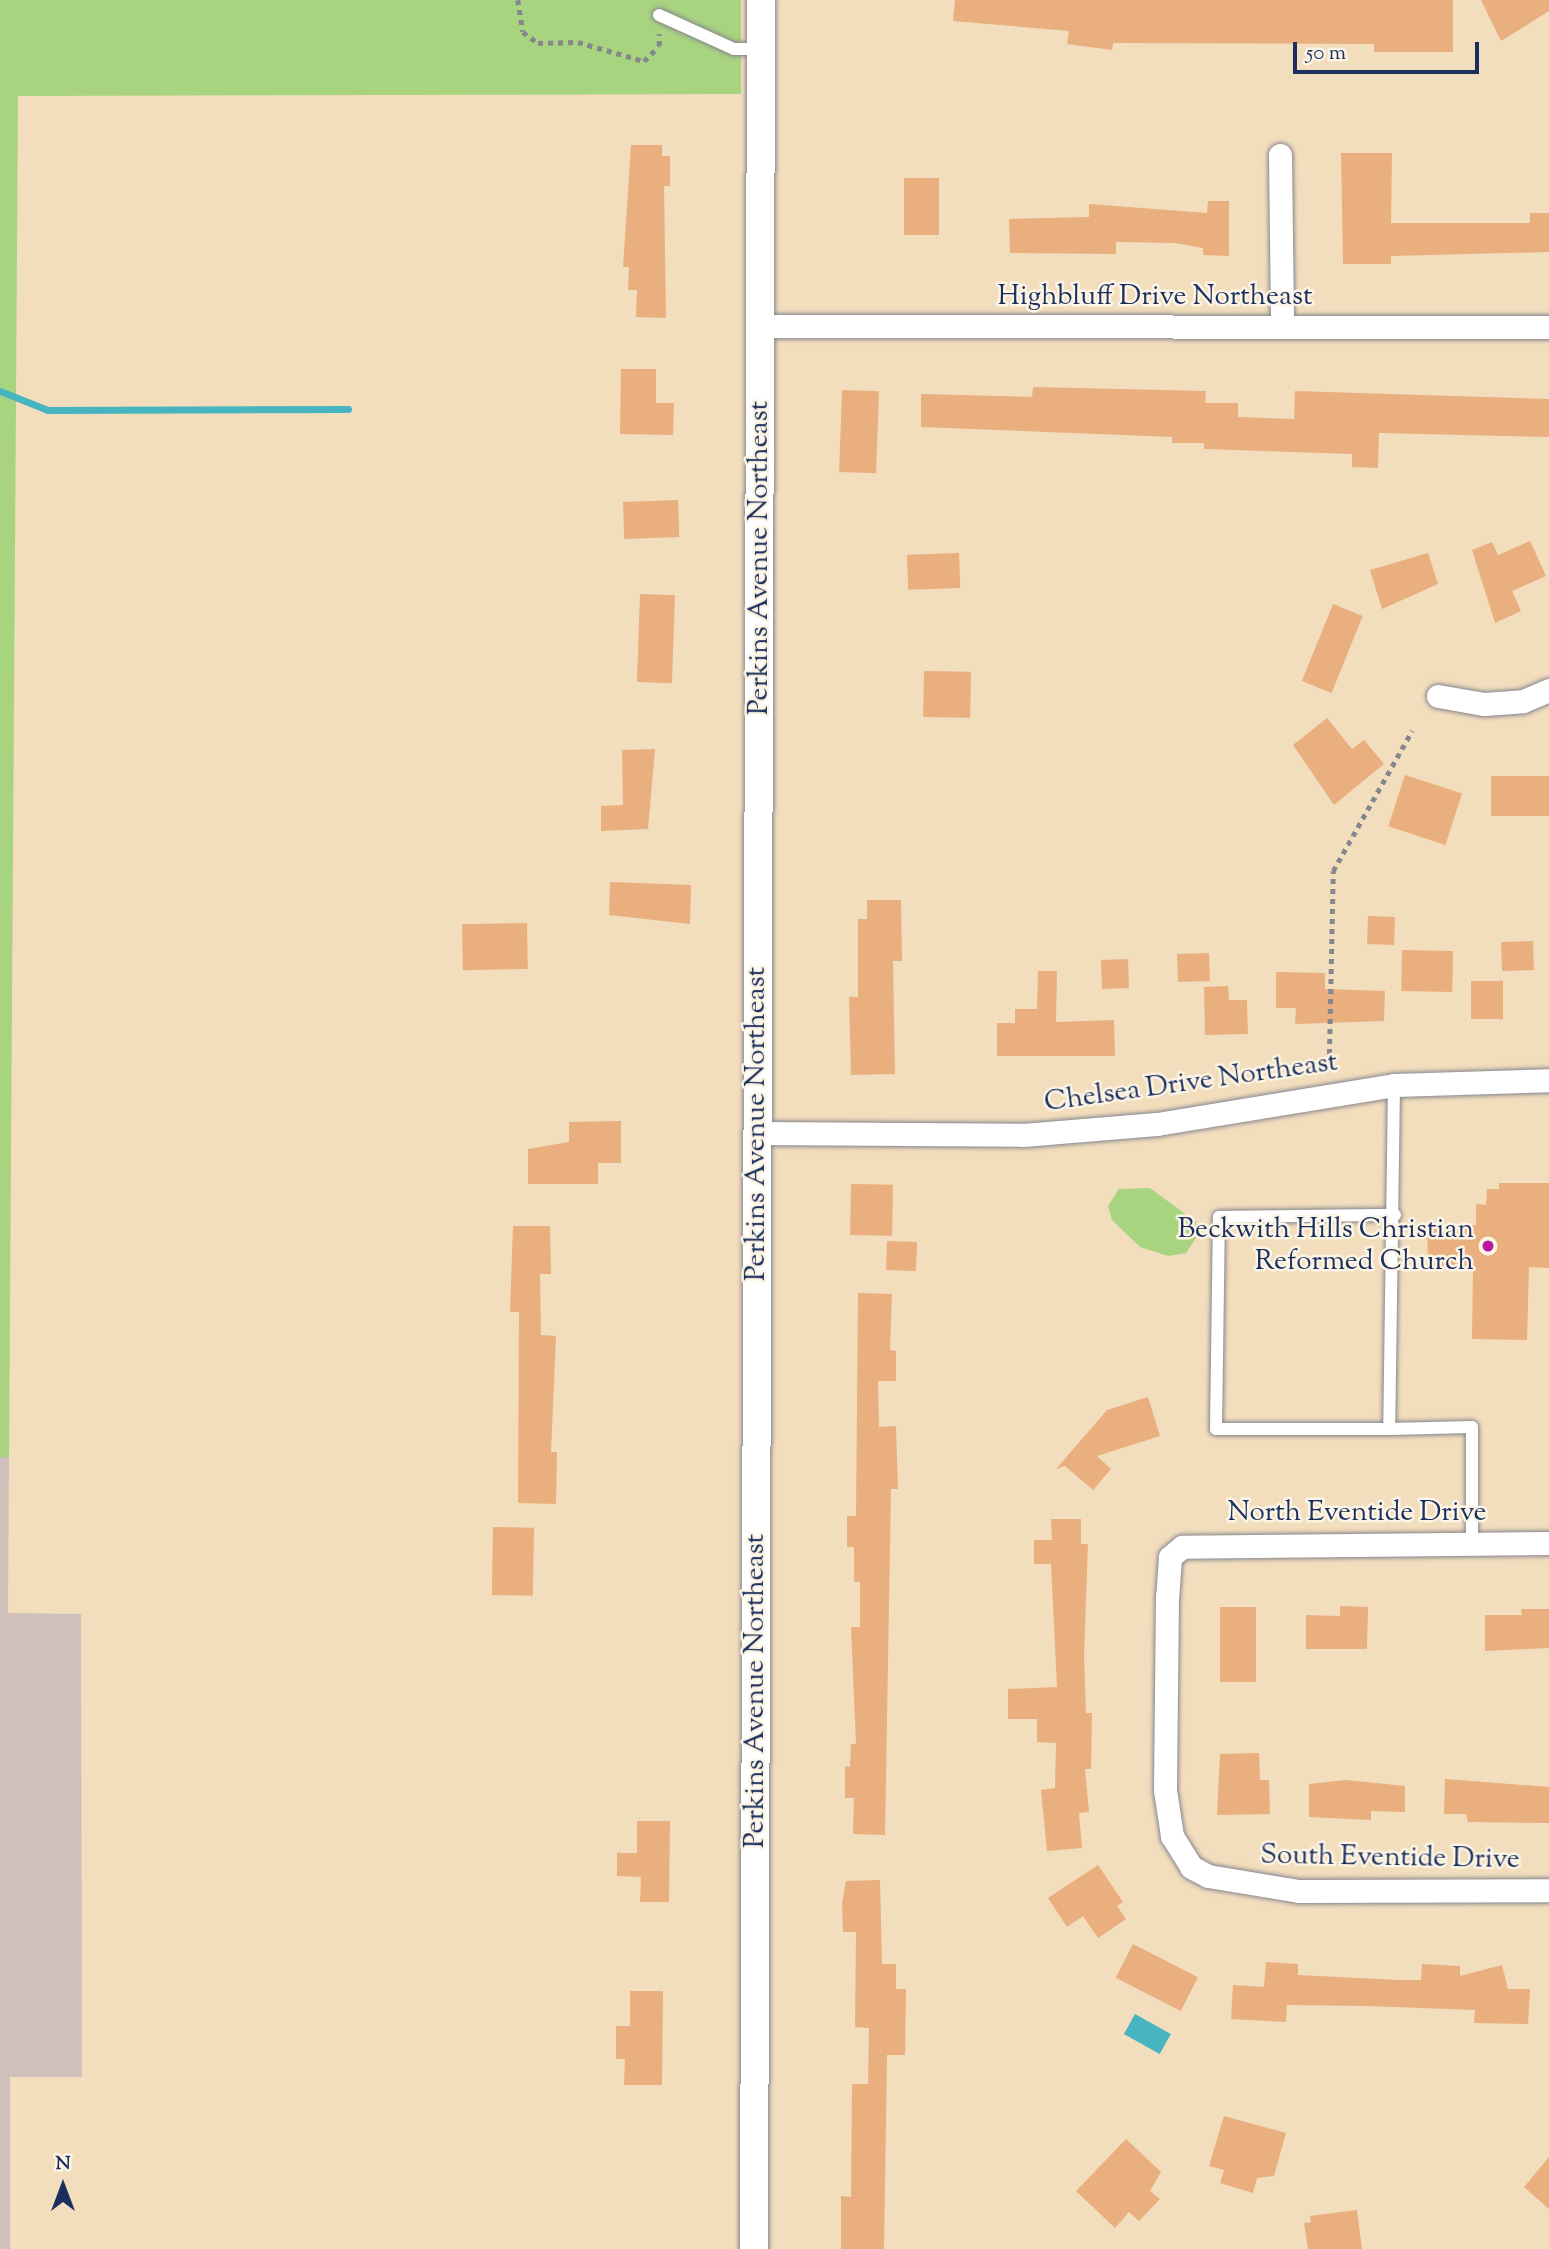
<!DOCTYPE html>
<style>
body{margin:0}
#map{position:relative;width:1549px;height:2249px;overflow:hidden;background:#f2ddbd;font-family:"Sorts Mill Goudy",serif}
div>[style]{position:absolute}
.industrial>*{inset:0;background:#cfc0bb}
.green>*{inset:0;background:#a8d37f}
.water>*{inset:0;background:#46b5bf;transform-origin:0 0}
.stream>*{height:7px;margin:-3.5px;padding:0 3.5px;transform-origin:3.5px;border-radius:3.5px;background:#46b5bf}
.building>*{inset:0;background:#e9af7f;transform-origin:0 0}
.path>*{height:4.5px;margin-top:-2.25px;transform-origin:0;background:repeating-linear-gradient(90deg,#86868e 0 5px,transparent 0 10px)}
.roads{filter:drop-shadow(0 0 2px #86868e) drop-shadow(0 0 2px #86868e)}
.service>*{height:12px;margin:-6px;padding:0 6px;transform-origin:6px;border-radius:6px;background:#fff}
.minor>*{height:23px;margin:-11.5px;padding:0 11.5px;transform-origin:11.5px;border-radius:11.5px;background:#fff}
.tertiary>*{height:28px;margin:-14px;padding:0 14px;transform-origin:14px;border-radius:14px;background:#fff}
.dots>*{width:19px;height:19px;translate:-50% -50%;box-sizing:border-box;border:4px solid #fcf5e5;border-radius:50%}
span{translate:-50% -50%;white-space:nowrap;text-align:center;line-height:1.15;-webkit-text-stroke:5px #fcf5e5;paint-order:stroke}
.street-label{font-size:28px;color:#1b2f5e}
.poi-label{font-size:28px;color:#1b2f5e}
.right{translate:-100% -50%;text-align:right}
.north{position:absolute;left:28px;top:2151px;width:70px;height:70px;-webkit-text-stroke:5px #fcf5e5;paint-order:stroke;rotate:0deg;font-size:19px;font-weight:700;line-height:28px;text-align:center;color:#1b2f5e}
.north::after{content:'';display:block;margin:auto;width:24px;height:32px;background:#1b2f5e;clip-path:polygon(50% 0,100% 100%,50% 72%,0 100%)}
.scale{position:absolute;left:1293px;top:42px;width:186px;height:32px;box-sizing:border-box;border:4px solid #1b2f5e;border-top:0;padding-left:9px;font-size:21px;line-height:24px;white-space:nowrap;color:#1b2f5e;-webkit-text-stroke:5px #fcf5e5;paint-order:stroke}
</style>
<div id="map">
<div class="industrial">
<div style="clip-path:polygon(0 1457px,9px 1457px,8px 1613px,81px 1614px,82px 2077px,10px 2077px,10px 2249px,0 2249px)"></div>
</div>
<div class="green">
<div style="clip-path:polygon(0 0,741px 0,741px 94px,18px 96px,9px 1457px,0 1457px)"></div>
<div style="clip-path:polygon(1150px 1188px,1196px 1222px,1196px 1238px,1186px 1253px,1168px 1256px,1140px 1247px,1112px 1220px,1108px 1206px,1119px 1189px)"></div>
</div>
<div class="water">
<div style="left:1135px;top:2014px;width:41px;height:23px;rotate:29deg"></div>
</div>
<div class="stream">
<div style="left:0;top:391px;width:52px;rotate:21.6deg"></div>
<div style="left:48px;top:410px;width:300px;rotate:-0.2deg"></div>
</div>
<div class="building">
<div style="clip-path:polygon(955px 0,1453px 0,1453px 52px,1374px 52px,1374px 44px,1113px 43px,1112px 50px,1067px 44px,1069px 31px,953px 21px)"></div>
<div style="clip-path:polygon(1481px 0,1549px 0,1549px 11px,1501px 41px)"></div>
<div style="clip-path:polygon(631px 145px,662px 145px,662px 156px,670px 156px,670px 186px,664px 186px,666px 318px,636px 317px,637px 290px,628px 290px,629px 267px,623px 267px)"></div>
<div style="clip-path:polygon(1341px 153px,1392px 153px,1391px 223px,1530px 223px,1530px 213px,1549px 213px,1549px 252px,1391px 256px,1391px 264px,1343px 264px)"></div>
<div style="left:904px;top:178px;width:35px;height:57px"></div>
<div style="clip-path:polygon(1208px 201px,1229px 201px,1229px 256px,1203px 255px,1203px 248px,1175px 243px,1116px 242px,1116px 254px,1010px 253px,1009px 219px,1089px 217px,1089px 204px,1207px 213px)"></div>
<div style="clip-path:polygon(621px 369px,656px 369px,656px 403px,674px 403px,673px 435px,620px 434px)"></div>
<div style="clip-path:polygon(1033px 387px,1206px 391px,1205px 403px,1238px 403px,1238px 417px,1294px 419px,1295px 391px,1549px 399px,1549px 437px,1379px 433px,1378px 468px,1352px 467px,1352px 454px,1204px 449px,1204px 443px,1172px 443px,1172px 437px,921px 427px,921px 394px,1032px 397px)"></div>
<div style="left:842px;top:390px;width:37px;height:82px;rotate:2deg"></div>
<div style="left:678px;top:500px;width:37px;height:55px;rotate:88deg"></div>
<div style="clip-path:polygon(1530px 541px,1546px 576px,1512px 591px,1521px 611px,1495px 623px,1472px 550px,1492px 542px,1498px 555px)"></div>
<div style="left:959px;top:553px;width:35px;height:52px;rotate:88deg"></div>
<div style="clip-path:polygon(1428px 553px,1438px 584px,1382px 609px,1370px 570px)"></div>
<div style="left:640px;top:594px;width:35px;height:88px;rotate:2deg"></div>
<div style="left:1333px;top:604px;width:32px;height:83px;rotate:22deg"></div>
<div style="left:924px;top:671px;width:47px;height:46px;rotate:1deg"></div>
<div style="clip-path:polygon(1327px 718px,1352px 749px,1364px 740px,1384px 764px,1334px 805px,1293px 745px)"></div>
<div style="clip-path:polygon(655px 749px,648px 829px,601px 831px,601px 806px,623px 805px,622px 750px)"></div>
<div style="left:1405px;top:775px;width:60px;height:54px;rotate:18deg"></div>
<div style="left:1549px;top:776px;width:40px;height:58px;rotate:90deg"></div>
<div style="clip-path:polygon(610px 882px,691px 885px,690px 924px,609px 915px)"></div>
<div style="clip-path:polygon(867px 900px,901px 900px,902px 961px,893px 961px,895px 1074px,851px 1075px,849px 997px,858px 997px,858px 919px,867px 919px)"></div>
<div style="left:1368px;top:916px;width:27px;height:28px;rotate:2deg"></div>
<div style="left:527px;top:923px;width:46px;height:65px;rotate:89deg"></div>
<div style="left:1533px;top:941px;width:29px;height:32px;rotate:88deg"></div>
<div style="left:1402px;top:950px;width:51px;height:41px;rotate:1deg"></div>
<div style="left:1209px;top:953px;width:28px;height:32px;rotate:88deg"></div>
<div style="left:1128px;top:959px;width:29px;height:27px;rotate:88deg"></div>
<div style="clip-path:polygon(1038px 971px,1057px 971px,1056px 1022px,1114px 1020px,1115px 1056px,997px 1056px,997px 1023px,1015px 1023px,1015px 1009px,1037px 1009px)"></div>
<div style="clip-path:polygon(1276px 972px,1325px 973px,1325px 989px,1385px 991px,1384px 1021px,1295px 1024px,1296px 1008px,1276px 1008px)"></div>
<div style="left:1471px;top:981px;width:32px;height:38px"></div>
<div style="clip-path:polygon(1228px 986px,1229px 1000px,1247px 1000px,1248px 1034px,1205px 1035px,1204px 987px)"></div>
<div style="clip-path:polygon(621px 1121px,621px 1163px,598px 1163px,598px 1184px,528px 1184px,528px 1149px,569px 1142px,569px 1122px)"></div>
<div style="clip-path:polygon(1499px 1183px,1549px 1183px,1549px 1268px,1529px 1267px,1527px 1340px,1472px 1339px,1473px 1268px,1428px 1267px,1427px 1225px,1476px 1225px,1476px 1204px,1486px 1205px,1487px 1189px,1499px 1189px)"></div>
<div style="left:851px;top:1184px;width:42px;height:51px;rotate:1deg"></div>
<div style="clip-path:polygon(513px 1226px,550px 1226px,551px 1274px,540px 1274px,541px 1335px,556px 1336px,551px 1452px,557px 1452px,556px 1504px,518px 1503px,519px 1312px,510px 1312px)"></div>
<div style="left:887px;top:1241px;width:30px;height:29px;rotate:2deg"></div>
<div style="clip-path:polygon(858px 1293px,892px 1294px,890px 1350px,896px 1351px,896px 1381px,878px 1381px,879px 1427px,896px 1426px,898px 1489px,891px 1489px,885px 1835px,853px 1834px,854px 1798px,845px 1798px,845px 1766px,850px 1767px,851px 1744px,856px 1744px,851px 1627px,860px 1627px,860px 1582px,854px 1582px,854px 1547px,847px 1547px,847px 1516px,856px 1516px)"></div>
<div style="clip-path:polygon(1148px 1397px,1160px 1436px,1097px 1456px,1111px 1469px,1093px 1490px,1065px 1466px,1056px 1469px,1107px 1410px)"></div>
<div style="clip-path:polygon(1051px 1519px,1081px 1519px,1081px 1544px,1088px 1544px,1084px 1656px,1086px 1713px,1092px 1713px,1091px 1769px,1085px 1769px,1089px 1812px,1079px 1813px,1082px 1848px,1047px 1851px,1041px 1790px,1055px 1788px,1056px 1743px,1037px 1742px,1037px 1719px,1008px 1719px,1008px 1689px,1057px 1687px,1051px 1564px,1034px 1564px,1034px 1540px,1052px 1540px)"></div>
<div style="left:493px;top:1527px;width:41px;height:68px;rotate:1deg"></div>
<div style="clip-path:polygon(1340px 1606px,1368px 1607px,1367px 1649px,1306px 1649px,1306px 1615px,1340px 1616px)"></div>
<div style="left:1220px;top:1607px;width:36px;height:75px"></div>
<div style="clip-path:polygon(1521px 1609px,1549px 1609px,1549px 1648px,1485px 1651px,1485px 1615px,1522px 1615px)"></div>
<div style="clip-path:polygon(1259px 1753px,1260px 1780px,1269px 1780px,1270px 1814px,1217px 1815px,1220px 1754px)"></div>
<div style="clip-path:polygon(1445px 1779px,1549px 1787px,1549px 1823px,1468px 1822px,1466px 1814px,1444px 1814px)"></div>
<div style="clip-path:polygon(1346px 1780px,1405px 1786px,1405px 1812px,1371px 1811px,1371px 1820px,1309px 1817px,1309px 1784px)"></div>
<div style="clip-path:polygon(637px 1821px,670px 1821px,669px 1902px,640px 1902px,641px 1877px,617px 1876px,617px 1853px,637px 1853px)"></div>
<div style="clip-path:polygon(1098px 1865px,1123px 1902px,1117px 1906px,1126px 1919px,1098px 1938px,1083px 1916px,1067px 1927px,1048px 1898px)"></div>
<div style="clip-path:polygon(880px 1880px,882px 1964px,896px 1964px,896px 1989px,906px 1989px,905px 2055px,887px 2055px,884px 2249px,841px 2249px,841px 2196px,851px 2197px,852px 2084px,868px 2084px,869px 2028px,855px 2027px,856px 1932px,843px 1932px,842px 1903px,846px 1881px)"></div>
<div style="left:1133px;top:1944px;width:73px;height:38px;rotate:27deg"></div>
<div style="clip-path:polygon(1266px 1962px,1298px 1964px,1298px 1975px,1399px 1980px,1421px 1980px,1422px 1964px,1460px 1966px,1460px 1976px,1502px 1965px,1508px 1989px,1530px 1989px,1528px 2024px,1474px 2023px,1475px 2010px,1367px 2006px,1287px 2005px,1286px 2022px,1231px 2019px,1233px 1985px,1264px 1987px)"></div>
<div style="clip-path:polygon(630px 1991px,663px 1991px,662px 2085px,624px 2085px,625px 2059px,616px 2059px,616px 2026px,630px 2026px)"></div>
<div style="clip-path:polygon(1224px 2116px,1286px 2133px,1274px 2176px,1257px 2178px,1253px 2193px,1220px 2183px,1224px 2170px,1209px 2166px)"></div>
<div style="clip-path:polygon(1126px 2139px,1161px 2172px,1150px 2191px,1160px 2199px,1139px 2221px,1129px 2212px,1115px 2228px,1076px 2191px)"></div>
<div style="clip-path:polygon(1549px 2157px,1549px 2209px,1524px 2187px)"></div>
<div style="clip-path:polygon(1357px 2210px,1362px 2249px,1308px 2249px,1304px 2223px,1311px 2222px,1310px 2216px)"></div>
</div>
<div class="path">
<div style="left:518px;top:0;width:32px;rotate:81deg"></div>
<div style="left:523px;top:32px;width:19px;rotate:36deg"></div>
<div style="left:538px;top:43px;width:40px;rotate:-1.4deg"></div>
<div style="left:578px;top:42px;width:69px;rotate:16.1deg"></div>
<div style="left:644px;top:61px;width:21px;rotate:-45deg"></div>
<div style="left:659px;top:46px;width:12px;rotate:-90deg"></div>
<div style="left:1329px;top:1064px;width:193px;rotate:-88.8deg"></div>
<div style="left:1333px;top:871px;width:161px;rotate:-60.6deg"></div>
</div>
<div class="roads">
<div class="service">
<div style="left:659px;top:15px;width:82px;rotate:24.4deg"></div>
<div style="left:734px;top:49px;width:27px"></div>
<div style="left:1394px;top:1085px;width:344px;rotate:90.8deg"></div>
<div style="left:1389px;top:1429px;width:83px;rotate:-1.4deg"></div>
<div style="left:1472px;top:1427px;width:116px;rotate:90deg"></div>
<div style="left:1389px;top:1429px;width:173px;rotate:180deg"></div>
<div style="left:1216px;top:1429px;width:212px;rotate:-89.2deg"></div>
<div style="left:1219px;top:1217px;width:176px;rotate:-0.7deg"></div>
</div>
<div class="minor">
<div style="left:1280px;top:155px;width:172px;rotate:89.3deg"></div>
<div style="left:762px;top:326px;width:787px;rotate:0.07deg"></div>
<div style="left:1438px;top:696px;width:47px;rotate:9.9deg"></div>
<div style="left:1484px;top:704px;width:39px;rotate:-4deg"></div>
<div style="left:1523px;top:701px;width:28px;rotate:-23deg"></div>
<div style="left:757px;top:1133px;width:266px;rotate:0.4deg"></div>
<div style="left:1023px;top:1135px;width:134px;rotate:-4.7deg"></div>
<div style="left:1157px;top:1124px;width:240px;rotate:-9.3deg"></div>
<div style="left:1394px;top:1085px;width:155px;rotate:-1.8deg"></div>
<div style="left:1549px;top:1543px;width:367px;rotate:179.4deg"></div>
<div style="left:1182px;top:1547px;width:16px;rotate:140deg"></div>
<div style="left:1170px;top:1557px;width:39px;rotate:94deg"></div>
<div style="left:1167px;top:1596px;width:194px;rotate:90.6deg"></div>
<div style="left:1165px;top:1790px;width:47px;rotate:81.3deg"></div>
<div style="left:1172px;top:1836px;width:36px;rotate:58deg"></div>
<div style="left:1191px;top:1867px;width:19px;rotate:28deg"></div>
<div style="left:1208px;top:1876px;width:92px;rotate:9.4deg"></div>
<div style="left:1299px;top:1891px;width:250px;rotate:-0.2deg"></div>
</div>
<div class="tertiary">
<div style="left:754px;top:2249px;width:2249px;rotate:-89.82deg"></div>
</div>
</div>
<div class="dots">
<div style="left:1488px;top:1246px;background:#b5179e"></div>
</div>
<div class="street-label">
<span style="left:1155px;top:297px">Highbluff Drive Northeast</span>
<span style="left:760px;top:558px;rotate:-90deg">Perkins Avenue Northeast</span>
<span style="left:1191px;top:1083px;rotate:-8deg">Chelsea Drive Northeast</span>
<span style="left:757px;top:1124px;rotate:-90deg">Perkins Avenue Northeast</span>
<span style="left:1357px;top:1513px">North Eventide Drive</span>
<span style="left:756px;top:1691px;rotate:-90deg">Perkins Avenue Northeast</span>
<span style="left:1390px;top:1858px;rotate:1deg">South Eventide Drive</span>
</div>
<div class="poi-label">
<span class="right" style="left:1474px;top:1246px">Beckwith Hills Christian<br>Reformed Church</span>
</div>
<div class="north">N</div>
<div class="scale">50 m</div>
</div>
